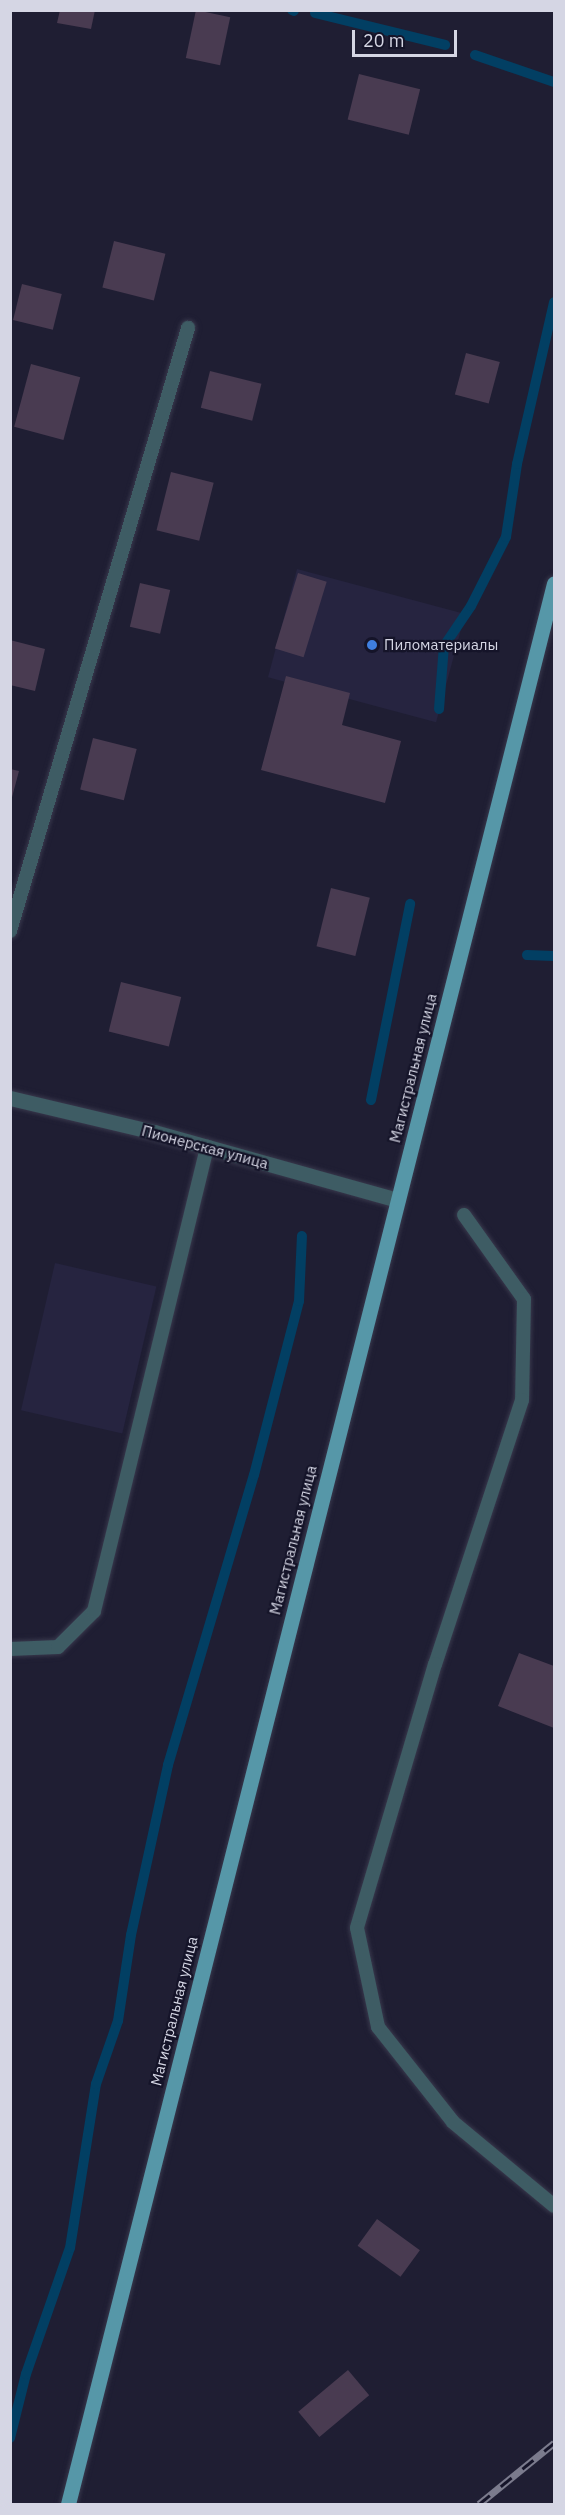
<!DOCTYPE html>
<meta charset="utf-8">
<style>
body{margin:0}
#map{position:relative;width:565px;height:2515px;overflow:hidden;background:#1f1e33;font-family:"IBM Plex Sans",sans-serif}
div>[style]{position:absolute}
.built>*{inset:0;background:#262440;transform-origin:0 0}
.stream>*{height:10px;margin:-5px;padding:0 5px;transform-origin:5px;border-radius:5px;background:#023f63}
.building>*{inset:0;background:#493b51;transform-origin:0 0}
.roads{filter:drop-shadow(0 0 2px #38384c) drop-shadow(0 0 2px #38384c)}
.service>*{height:14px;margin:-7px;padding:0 7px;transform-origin:7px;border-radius:7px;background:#3e5c64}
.tertiary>*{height:15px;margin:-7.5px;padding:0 7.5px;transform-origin:7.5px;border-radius:7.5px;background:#3e5c64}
.primary>*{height:15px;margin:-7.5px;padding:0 7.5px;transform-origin:7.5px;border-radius:7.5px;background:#5697a8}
.rail>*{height:7px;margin-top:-3.5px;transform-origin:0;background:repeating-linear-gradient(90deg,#151429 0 14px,#7b7b8d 0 28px);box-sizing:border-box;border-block:2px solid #7b7b8d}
.dots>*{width:16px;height:16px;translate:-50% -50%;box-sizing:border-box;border:3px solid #151429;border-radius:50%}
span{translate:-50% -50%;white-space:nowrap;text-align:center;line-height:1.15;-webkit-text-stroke:4.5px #151429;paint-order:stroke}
.poi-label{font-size:15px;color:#d5d6e4}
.left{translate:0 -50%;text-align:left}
.street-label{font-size:15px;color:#d5d6e4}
.frame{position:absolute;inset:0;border:12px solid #d5d6e4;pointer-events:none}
.scale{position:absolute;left:352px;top:30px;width:105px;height:27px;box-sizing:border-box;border:3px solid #d5d6e4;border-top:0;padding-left:8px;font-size:18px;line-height:21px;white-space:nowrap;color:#d5d6e4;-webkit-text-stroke:4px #151429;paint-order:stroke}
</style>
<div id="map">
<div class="built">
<div style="left:297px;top:569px;width:174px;height:112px;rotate:15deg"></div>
<div style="left:55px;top:1263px;width:104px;height:151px;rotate:13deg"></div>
</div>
<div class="stream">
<div style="left:292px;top:10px;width:2px;rotate:27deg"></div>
<div style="left:315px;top:13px;width:134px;rotate:13.8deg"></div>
<div style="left:475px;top:55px;width:83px;rotate:18.9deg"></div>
<div style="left:439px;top:709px;width:63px;rotate:-85.5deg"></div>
<div style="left:444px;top:646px;width:48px;rotate:-56deg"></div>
<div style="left:471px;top:606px;width:77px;rotate:-63.1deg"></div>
<div style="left:506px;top:537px;width:74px;rotate:-81.4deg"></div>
<div style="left:517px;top:464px;width:166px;rotate:-77.1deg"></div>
<div style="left:527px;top:955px;width:27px;rotate:2deg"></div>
<div style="left:371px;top:1100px;width:200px;rotate:-78.7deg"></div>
<div style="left:10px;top:2438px;width:66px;rotate:-76deg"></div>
<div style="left:26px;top:2374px;width:133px;rotate:-70.8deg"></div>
<div style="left:70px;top:2248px;width:166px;rotate:-81deg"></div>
<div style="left:96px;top:2084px;width:67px;rotate:-70.8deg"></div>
<div style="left:118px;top:2021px;width:87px;rotate:-81.4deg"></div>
<div style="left:131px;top:1935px;width:174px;rotate:-77.7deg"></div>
<div style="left:168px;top:1765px;width:302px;rotate:-73.5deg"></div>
<div style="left:254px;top:1475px;width:180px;rotate:-75.5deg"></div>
<div style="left:299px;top:1301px;width:65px;rotate:-87.4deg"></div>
</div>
<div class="building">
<div style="clip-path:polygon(60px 10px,95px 10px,91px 29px,57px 23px)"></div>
<div style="left:196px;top:10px;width:35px;height:49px;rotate:12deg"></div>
<div style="left:359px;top:74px;width:63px;height:47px;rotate:14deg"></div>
<div style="left:114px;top:241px;width:53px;height:48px;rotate:14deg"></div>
<div style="left:22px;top:284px;width:41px;height:37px;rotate:14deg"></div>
<div style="left:466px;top:353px;width:35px;height:43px;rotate:15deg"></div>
<div style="left:31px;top:364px;width:51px;height:65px;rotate:15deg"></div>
<div style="left:210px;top:371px;width:53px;height:38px;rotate:14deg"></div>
<div style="left:171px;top:472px;width:44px;height:60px;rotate:14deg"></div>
<div style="left:298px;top:573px;width:30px;height:79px;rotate:17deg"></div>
<div style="left:140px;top:583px;width:31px;height:45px;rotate:13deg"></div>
<div style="clip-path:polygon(10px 640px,45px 649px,35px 691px,10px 685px)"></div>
<div style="clip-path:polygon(286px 676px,350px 693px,342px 725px,401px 741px,385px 803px,261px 770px)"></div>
<div style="left:93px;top:738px;width:45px;height:53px;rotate:14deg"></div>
<div style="clip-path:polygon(10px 769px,19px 771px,11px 801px,10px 801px)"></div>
<div style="left:331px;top:888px;width:40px;height:60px;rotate:14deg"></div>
<div style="left:121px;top:982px;width:62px;height:51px;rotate:14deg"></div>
<div style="clip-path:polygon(519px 1653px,554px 1666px,554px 1728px,498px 1706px)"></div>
<div style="left:377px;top:2219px;width:53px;height:33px;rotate:36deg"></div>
<div style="left:348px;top:2370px;width:33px;height:65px;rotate:50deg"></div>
</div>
<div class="roads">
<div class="service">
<div style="left:10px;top:931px;width:629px;rotate:-73.55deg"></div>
<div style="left:464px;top:1215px;width:103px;rotate:54.5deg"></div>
<div style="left:524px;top:1299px;width:101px;rotate:91.1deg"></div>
<div style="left:522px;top:1400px;width:278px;rotate:108.2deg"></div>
<div style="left:435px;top:1664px;width:275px;rotate:106.5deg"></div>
<div style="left:357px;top:1928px;width:101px;rotate:78deg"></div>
<div style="left:378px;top:2027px;width:121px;rotate:51.7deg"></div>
<div style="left:453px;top:2122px;width:131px;rotate:39.7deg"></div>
<div style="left:10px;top:1649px;width:48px;rotate:-2.4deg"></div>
<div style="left:58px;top:1647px;width:51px;rotate:-45deg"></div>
<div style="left:94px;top:1611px;width:478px;rotate:-76.3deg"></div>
</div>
<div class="tertiary">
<div style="left:10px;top:1098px;width:148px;rotate:13.3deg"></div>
<div style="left:154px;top:1132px;width:253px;rotate:15.6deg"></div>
</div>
<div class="primary">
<div style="left:68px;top:2504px;width:1981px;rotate:-75.8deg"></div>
</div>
</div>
<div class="rail">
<div style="left:479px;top:2504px;width:97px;rotate:-39.1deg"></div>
</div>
<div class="dots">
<div style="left:372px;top:645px;background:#3f7fe0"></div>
</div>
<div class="poi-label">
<span class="left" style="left:384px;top:645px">Пиломатериалы</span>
</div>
<div class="street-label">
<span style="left:413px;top:1068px;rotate:-76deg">Магистральная улица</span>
<span style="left:205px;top:1147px;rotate:15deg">Пионерская улица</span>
<span style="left:293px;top:1540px;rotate:-76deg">Магистральная улица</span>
<span style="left:174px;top:2011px;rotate:-76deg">Магистральная улица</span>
</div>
<div class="frame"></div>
<div class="scale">20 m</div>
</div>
